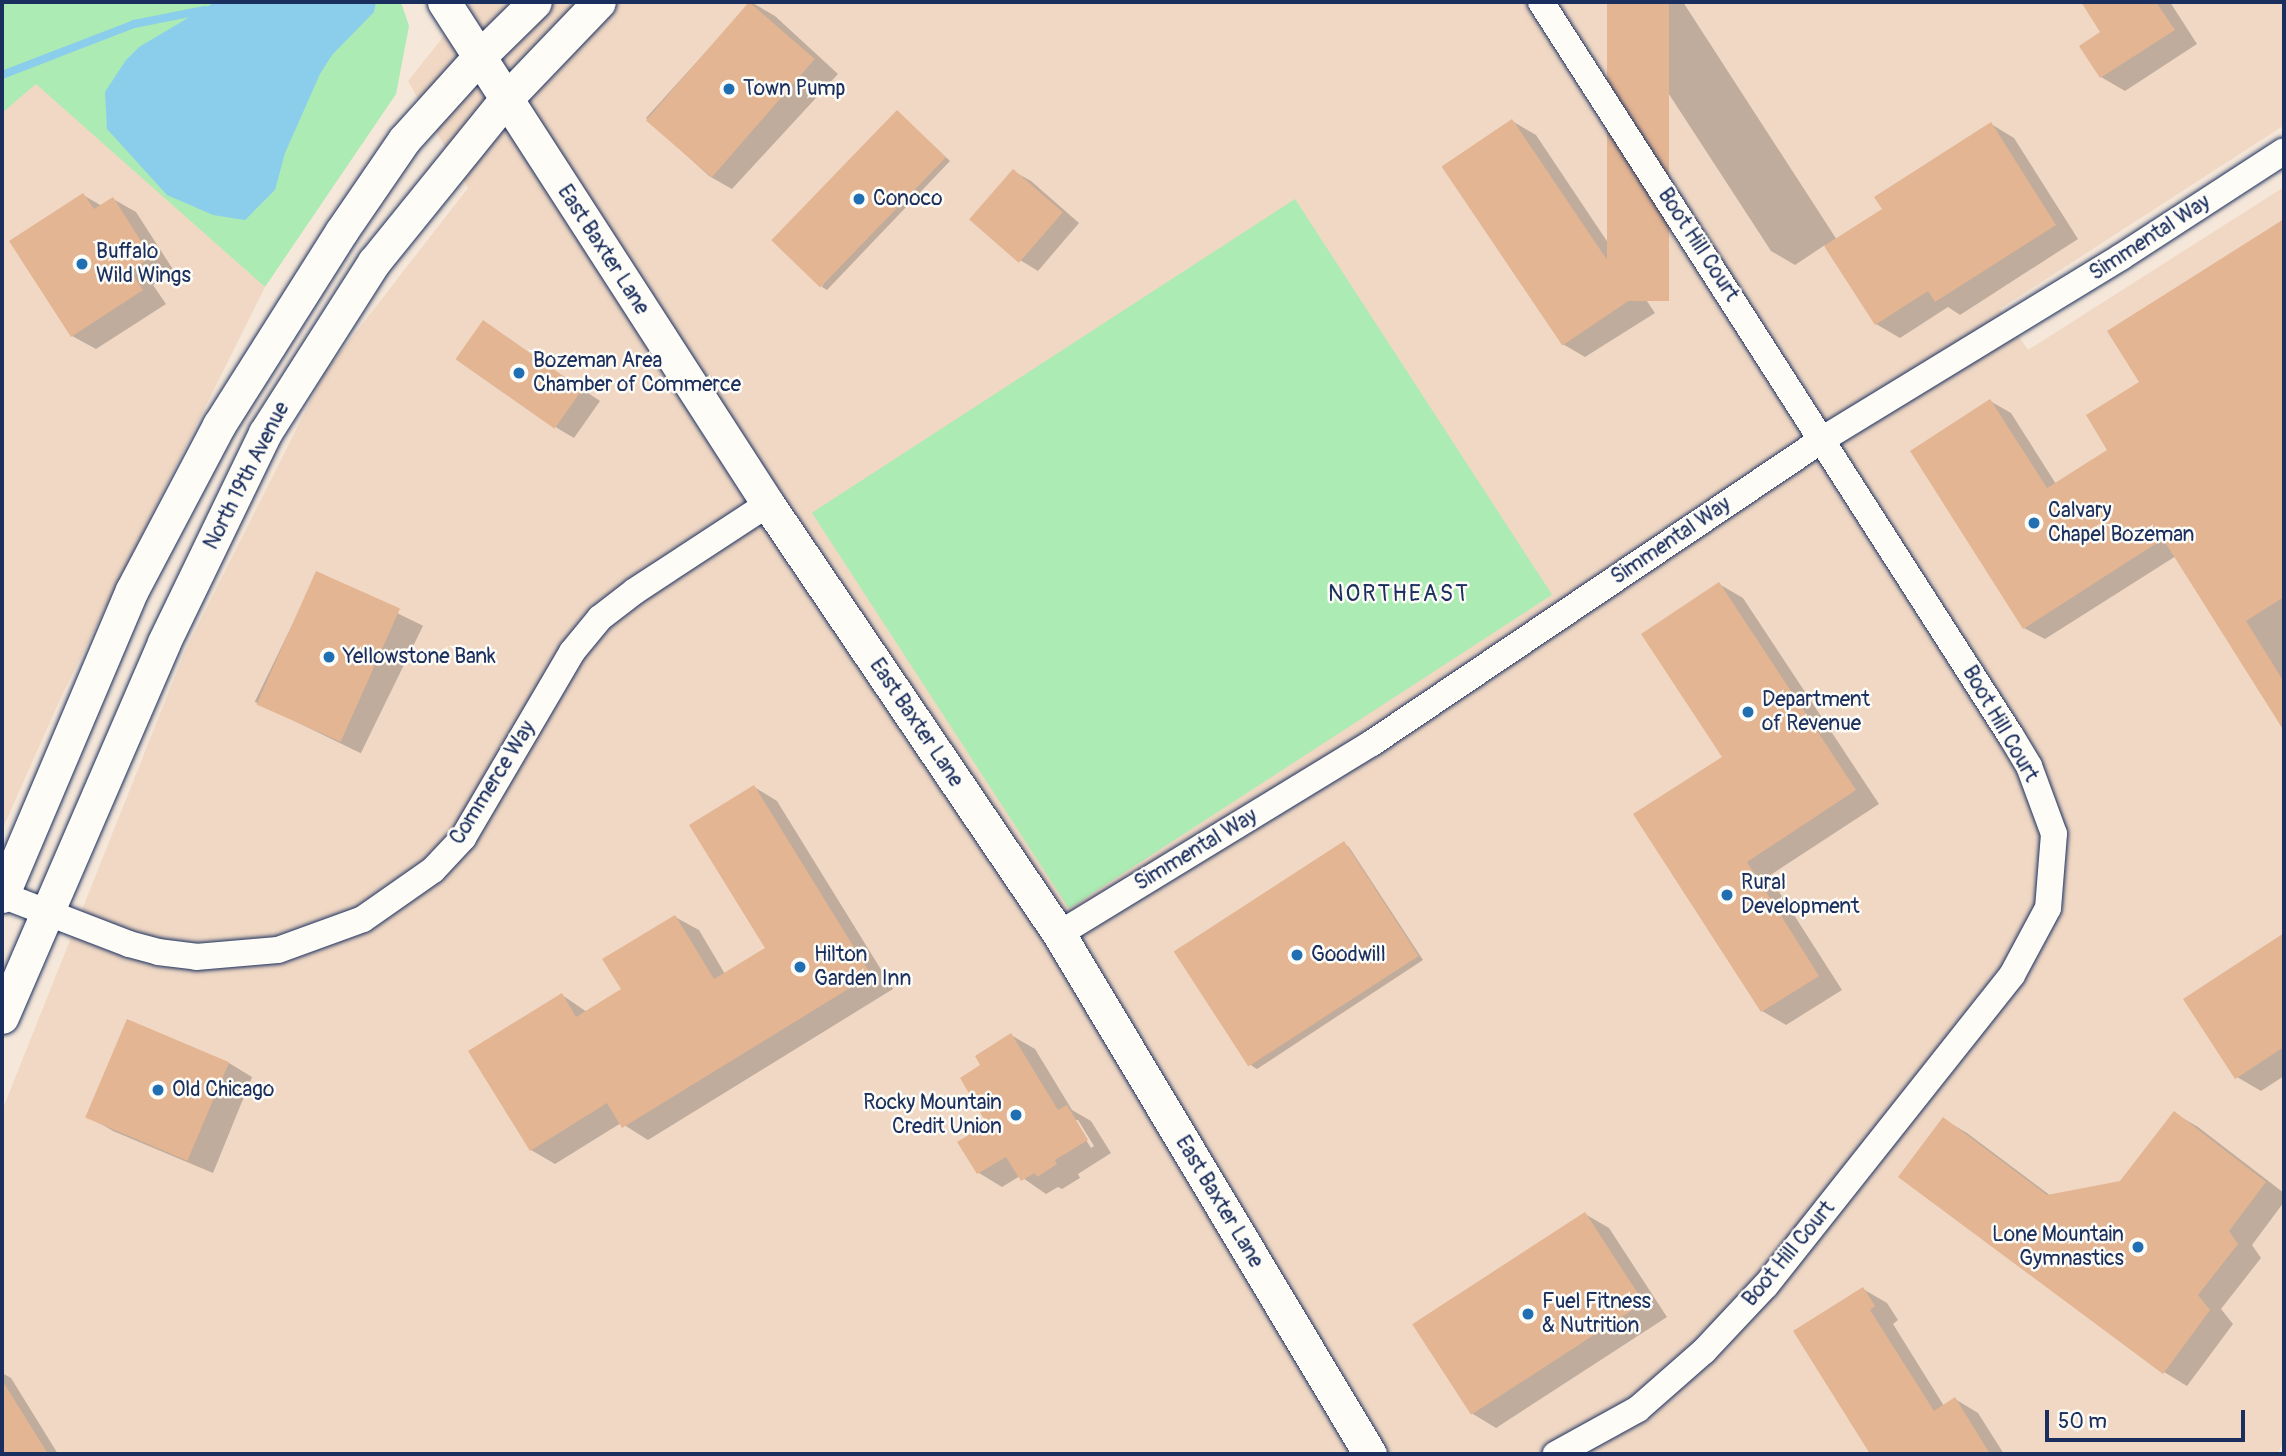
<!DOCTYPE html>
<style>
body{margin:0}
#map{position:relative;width:2286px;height:1456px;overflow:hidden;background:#f5e7d9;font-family:Pangolin,sans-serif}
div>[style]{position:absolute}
.built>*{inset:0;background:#f0d8c4}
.green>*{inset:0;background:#acebb3;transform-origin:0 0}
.water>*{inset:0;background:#8aceec}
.shadow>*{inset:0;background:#0003;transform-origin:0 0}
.stream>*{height:8px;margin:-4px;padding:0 4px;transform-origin:4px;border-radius:4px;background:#8aceec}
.building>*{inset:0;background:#e3b593;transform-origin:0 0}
.roads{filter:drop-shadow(0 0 2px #1b2f5e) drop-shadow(0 0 2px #1b2f5e)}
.minor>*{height:26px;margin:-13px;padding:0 13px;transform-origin:13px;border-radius:13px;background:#fdfcf7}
.major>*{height:33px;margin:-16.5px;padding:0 16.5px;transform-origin:16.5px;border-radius:16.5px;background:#fdfcf7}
.dots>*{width:19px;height:19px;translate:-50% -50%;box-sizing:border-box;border:4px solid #fdfcf7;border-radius:50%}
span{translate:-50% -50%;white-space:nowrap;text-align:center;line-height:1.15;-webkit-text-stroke:5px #fdfcf7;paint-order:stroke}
.poi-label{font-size:21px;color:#1b2f5e}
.left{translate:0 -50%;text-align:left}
.right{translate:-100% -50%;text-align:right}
.street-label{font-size:21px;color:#1b2f5e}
.neighbourhood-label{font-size:23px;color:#1b2f5e;letter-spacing:2px}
.frame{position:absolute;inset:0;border:4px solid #1b2f5e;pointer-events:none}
.scale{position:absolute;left:2045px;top:1410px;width:200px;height:32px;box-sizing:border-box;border:4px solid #1b2f5e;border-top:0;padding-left:9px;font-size:21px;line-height:24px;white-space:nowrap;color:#1b2f5e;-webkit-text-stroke:5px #fdfcf7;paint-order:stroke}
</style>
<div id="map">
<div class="built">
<div style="clip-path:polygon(471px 2px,2284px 2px,2284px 128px,2283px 126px,2000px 309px,2028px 350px,2284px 187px,2284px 1439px,2278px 1454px,2px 1454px,2px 1111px,185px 651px,325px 372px,468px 188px,408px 81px)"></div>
<div style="clip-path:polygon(36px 83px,265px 287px,62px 695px,2px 830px,2px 113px)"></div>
</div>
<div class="green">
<div style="clip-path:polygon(2px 2px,401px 2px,409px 26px,396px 94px,265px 287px,36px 84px,2px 113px)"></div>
<div style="left:1295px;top:199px;width:472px;height:576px;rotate:57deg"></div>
</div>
<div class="water">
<div style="clip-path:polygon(215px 2px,376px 2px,374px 12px,332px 55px,320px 74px,285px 153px,275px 190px,245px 220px,213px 215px,167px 195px,107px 129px,105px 92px,126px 60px,139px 47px)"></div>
</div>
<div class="shadow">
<div style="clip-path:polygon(751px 2px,775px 16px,838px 74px,732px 189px,709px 176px,646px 118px)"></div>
<div style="clip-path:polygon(1609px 2px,1683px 2px,1837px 240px,1884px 210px,1991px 124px,2014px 138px,2078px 239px,1960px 315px,1948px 307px,1900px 338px,1876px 324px,1825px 245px,1795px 265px,1771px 251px)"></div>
<div style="clip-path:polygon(2083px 2px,2170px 2px,2197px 44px,2125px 91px,2101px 77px,2103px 33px)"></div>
<div style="clip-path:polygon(897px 112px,950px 161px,827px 290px,822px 287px)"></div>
<div style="clip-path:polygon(1512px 121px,1536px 135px,1655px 313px,1585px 357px,1561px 343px)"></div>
<div style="clip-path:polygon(1013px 171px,1031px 181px,1079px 223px,1038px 271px,1020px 260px)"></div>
<div style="clip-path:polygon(83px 195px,102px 206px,113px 199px,136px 212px,174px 271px,153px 285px,166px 304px,96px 349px,72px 336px)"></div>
<div style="clip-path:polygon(2284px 221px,2284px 728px,2176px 556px,2045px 639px,2024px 628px,1990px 401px,2011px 413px,2056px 484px,2110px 450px,2141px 383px,2109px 331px)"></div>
<div style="clip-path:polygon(483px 322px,600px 401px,574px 438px,557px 428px)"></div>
<div style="left:317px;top:574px;width:118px;height:142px;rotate:26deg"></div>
<div style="clip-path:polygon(1719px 584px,1743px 598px,1879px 804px,1769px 876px,1842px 990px,1786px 1025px,1762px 1011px,1725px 758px)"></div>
<div style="clip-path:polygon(754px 787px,777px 801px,893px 989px,648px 1140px,621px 1123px,555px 1164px,531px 1150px,562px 995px,587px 1012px,623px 990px,675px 917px,699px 930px,725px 974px,767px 948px)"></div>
<div style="clip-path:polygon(1344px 844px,1349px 847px,1423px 960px,1257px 1069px,1252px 1066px,1177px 953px)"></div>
<div style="clip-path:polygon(2284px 935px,2284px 1076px,2261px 1091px,2237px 1077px,2185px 999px)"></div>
<div style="clip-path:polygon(128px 1022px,229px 1063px,252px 1077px,213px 1173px,113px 1131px,89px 1117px)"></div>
<div style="clip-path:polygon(evenodd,1011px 1035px,1035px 1049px,1072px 1110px,1091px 1121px,1111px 1153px,1078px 1174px,1080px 1178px,1062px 1189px,1058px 1187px,1046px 1194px,1020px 1176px,1002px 1187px,979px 1173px,989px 1124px,983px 1066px,1011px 1035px,1074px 1120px,1078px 1120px,1094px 1146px,1091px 1148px,1074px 1120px)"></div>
<div style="clip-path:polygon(2174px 1113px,2198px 1127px,2284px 1193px,2284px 1202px,2252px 1245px,2261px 1258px,2221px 1309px,2233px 1324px,2187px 1386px,2164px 1372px,1943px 1119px,1967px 1133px,2051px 1196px,2121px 1183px)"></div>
<div style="clip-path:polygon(1585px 1214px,1609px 1228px,1667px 1317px,1496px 1428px,1473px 1414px,1415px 1325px)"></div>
<div style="clip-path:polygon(1863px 1289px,1887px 1303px,1898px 1320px,1893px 1324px,1944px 1406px,1955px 1399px,1978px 1413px,2004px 1454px,1872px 1454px,1796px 1332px)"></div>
<div style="clip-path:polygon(2px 1373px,11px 1378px,58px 1454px,2px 1454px)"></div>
</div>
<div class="stream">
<div style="left:2px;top:75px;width:142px;rotate:-21.1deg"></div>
<div style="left:134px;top:24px;width:72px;rotate:-11.2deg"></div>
</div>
<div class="building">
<div style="left:749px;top:2px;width:87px;height:157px;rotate:41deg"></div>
<div style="left:1607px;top:2px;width:62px;height:299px"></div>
<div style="clip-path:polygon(2081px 2px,2156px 2px,2175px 30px,2100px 78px,2079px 46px,2100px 32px)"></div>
<div style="left:897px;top:110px;width:68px;height:181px;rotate:44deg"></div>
<div style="left:1512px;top:119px;width:216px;height:85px;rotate:56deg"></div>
<div style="clip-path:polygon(1991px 122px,2056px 225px,1935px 302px,1928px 291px,1875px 325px,1824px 246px,1882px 209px,1874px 197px)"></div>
<div style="left:1013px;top:169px;width:66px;height:67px;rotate:41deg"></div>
<div style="clip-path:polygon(83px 193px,94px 209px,113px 197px,151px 257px,130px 271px,143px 290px,71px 337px,9px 241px)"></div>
<div style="clip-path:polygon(2284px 219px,2284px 597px,2246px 621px,2284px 682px,2284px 731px,2163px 539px,2023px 629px,1910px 451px,1990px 399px,2047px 488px,2107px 450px,2086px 415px,2139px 382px,2107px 331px)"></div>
<div style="left:483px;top:320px;width:121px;height:48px;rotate:35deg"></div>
<div style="left:316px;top:571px;width:92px;height:146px;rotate:24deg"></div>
<div style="clip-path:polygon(1719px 582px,1856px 790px,1747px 862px,1819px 976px,1761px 1012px,1633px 814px,1722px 757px,1641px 634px)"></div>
<div style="clip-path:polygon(754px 785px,871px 975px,622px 1128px,607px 1103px,530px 1151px,468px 1051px,562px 993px,576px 1017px,621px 989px,602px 959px,675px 915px,714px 979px,765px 948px,689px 825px)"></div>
<div style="left:1344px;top:841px;width:137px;height:203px;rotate:57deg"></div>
<div style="clip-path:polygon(2284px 933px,2284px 1047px,2235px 1079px,2183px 999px)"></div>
<div style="left:127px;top:1019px;width:111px;height:107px;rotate:23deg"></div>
<div style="clip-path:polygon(1011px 1033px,1058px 1110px,1067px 1105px,1088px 1140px,1055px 1160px,1057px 1164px,1037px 1177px,1035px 1173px,1021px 1181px,1006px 1157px,977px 1174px,957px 1142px,987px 1124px,960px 1078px,980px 1065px,975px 1056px)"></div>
<div style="clip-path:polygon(2174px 1111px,2266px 1182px,2229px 1231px,2238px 1244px,2198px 1295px,2210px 1310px,2163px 1374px,1898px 1177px,1943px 1117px,2047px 1195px,2120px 1181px)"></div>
<div style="left:1585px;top:1212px;width:108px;height:206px;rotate:57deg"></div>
<div style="clip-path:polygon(1863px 1287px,1875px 1306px,1870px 1310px,1934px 1411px,1955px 1397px,1990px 1454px,1870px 1454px,1793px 1331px)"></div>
<div style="clip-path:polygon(2px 1380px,48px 1454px,2px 1454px)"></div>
</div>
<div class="roads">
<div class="minor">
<div style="left:1541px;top:2px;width:872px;rotate:57.37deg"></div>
<div style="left:2011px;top:736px;width:35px;rotate:59deg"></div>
<div style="left:2029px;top:766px;width:72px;rotate:69.8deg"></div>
<div style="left:2054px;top:834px;width:74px;rotate:94.6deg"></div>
<div style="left:2048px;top:908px;width:76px;rotate:118.2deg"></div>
<div style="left:2012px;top:975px;width:396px;rotate:128.4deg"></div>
<div style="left:1766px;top:1285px;width:91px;rotate:133.2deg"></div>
<div style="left:1704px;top:1351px;width:88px;rotate:138.7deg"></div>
<div style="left:1638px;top:1409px;width:94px;rotate:151.2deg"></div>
<div style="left:2px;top:895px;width:136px;rotate:21.1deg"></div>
<div style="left:129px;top:944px;width:30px;rotate:15deg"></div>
<div style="left:158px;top:952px;width:38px;rotate:7deg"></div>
<div style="left:196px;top:957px;width:82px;rotate:-4.9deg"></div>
<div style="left:278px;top:950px;width:90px;rotate:-20deg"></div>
<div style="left:363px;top:919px;width:85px;rotate:-35deg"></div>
<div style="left:433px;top:870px;width:44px;rotate:-46.8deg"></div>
<div style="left:463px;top:838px;width:216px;rotate:-59.6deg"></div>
<div style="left:572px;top:652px;width:44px;rotate:-50.5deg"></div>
<div style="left:600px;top:618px;width:44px;rotate:-37.6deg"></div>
<div style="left:635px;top:591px;width:159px;rotate:-33.2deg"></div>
<div style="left:1059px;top:934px;width:367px;rotate:-31.4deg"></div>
<div style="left:1372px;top:743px;width:544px;rotate:-33.98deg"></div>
<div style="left:1823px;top:439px;width:349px;rotate:-31.4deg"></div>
<div style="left:2121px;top:257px;width:194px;rotate:-33deg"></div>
</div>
<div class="major">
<div style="left:444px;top:2px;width:597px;rotate:57.16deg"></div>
<div style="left:768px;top:504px;width:519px;rotate:55.91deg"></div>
<div style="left:1059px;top:934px;width:606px;rotate:59.12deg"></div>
<div style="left:2px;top:896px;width:332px;rotate:-67deg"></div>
<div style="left:132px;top:590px;width:187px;rotate:-62.2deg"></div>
<div style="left:219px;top:425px;width:228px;rotate:-57.7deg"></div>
<div style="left:341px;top:232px;width:112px;rotate:-55.6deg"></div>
<div style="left:404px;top:140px;width:112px;rotate:-47.9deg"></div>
<div style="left:479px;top:57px;width:78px;rotate:-44.5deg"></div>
<div style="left:2px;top:1017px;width:408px;rotate:-66.6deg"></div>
<div style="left:164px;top:642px;width:232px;rotate:-64.2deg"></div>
<div style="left:265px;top:433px;width:203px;rotate:-57.5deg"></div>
<div style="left:374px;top:262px;width:210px;rotate:-51deg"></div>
<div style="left:506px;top:99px;width:134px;rotate:-46.2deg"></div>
</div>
</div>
<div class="dots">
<div style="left:729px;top:89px;background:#1f6fb2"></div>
<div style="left:859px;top:199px;background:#1f6fb2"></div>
<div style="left:82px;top:264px;background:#1f6fb2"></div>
<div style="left:519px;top:373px;background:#1f6fb2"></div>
<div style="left:2034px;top:523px;background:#1f6fb2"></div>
<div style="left:329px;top:657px;background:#1f6fb2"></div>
<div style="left:1748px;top:712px;background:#1f6fb2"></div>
<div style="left:1727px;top:895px;background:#1f6fb2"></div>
<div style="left:1297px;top:955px;background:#1f6fb2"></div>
<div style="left:800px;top:967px;background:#1f6fb2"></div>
<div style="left:158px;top:1090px;background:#1f6fb2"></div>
<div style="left:1016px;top:1115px;background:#1f6fb2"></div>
<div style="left:2138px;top:1247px;background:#1f6fb2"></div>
<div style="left:1528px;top:1314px;background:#1f6fb2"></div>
</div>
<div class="poi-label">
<span class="left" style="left:743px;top:89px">Town Pump</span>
<span class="left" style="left:873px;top:199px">Conoco</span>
<span class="left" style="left:96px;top:264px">Buffalo<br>Wild Wings</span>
<span class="left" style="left:533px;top:373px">Bozeman Area<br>Chamber of Commerce</span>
<span class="left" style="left:2048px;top:523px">Calvary<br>Chapel Bozeman</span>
<span class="left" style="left:343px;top:657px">Yellowstone Bank</span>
<span class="left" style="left:1762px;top:712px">Department<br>of Revenue</span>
<span class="left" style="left:1741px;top:895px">Rural<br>Development</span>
<span class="left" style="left:814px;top:967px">Hilton<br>Garden Inn</span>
<span class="left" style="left:1311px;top:955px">Goodwill</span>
<span class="left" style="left:172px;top:1090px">Old Chicago</span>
<span class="right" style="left:1002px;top:1115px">Rocky Mountain<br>Credit Union</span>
<span class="right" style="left:2124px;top:1247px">Lone Mountain<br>Gymnastics</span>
<span class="left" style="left:1542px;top:1314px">Fuel Fitness<br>&amp; Nutrition</span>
</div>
<div class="street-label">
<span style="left:2150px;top:238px;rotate:-33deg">Simmental Way</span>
<span style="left:1698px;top:245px;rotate:57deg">Boot Hill Court</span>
<span style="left:603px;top:250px;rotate:57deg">East Baxter Lane</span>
<span style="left:247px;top:476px;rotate:-63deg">North 19th Avenue</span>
<span style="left:1671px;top:541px;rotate:-34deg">Simmental Way</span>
<span style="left:916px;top:723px;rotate:56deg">East Baxter Lane</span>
<span style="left:2000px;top:724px;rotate:60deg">Boot Hill Court</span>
<span style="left:493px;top:783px;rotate:-58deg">Commerce Way</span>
<span style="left:1196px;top:850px;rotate:-31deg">Simmental Way</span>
<span style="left:1219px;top:1202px;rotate:59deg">East Baxter Lane</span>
<span style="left:1789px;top:1254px;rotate:-50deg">Boot Hill Court</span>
</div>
<div class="neighbourhood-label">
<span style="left:1399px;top:594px">NORTHEAST</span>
</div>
<div class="frame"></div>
<div class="scale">50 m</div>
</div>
